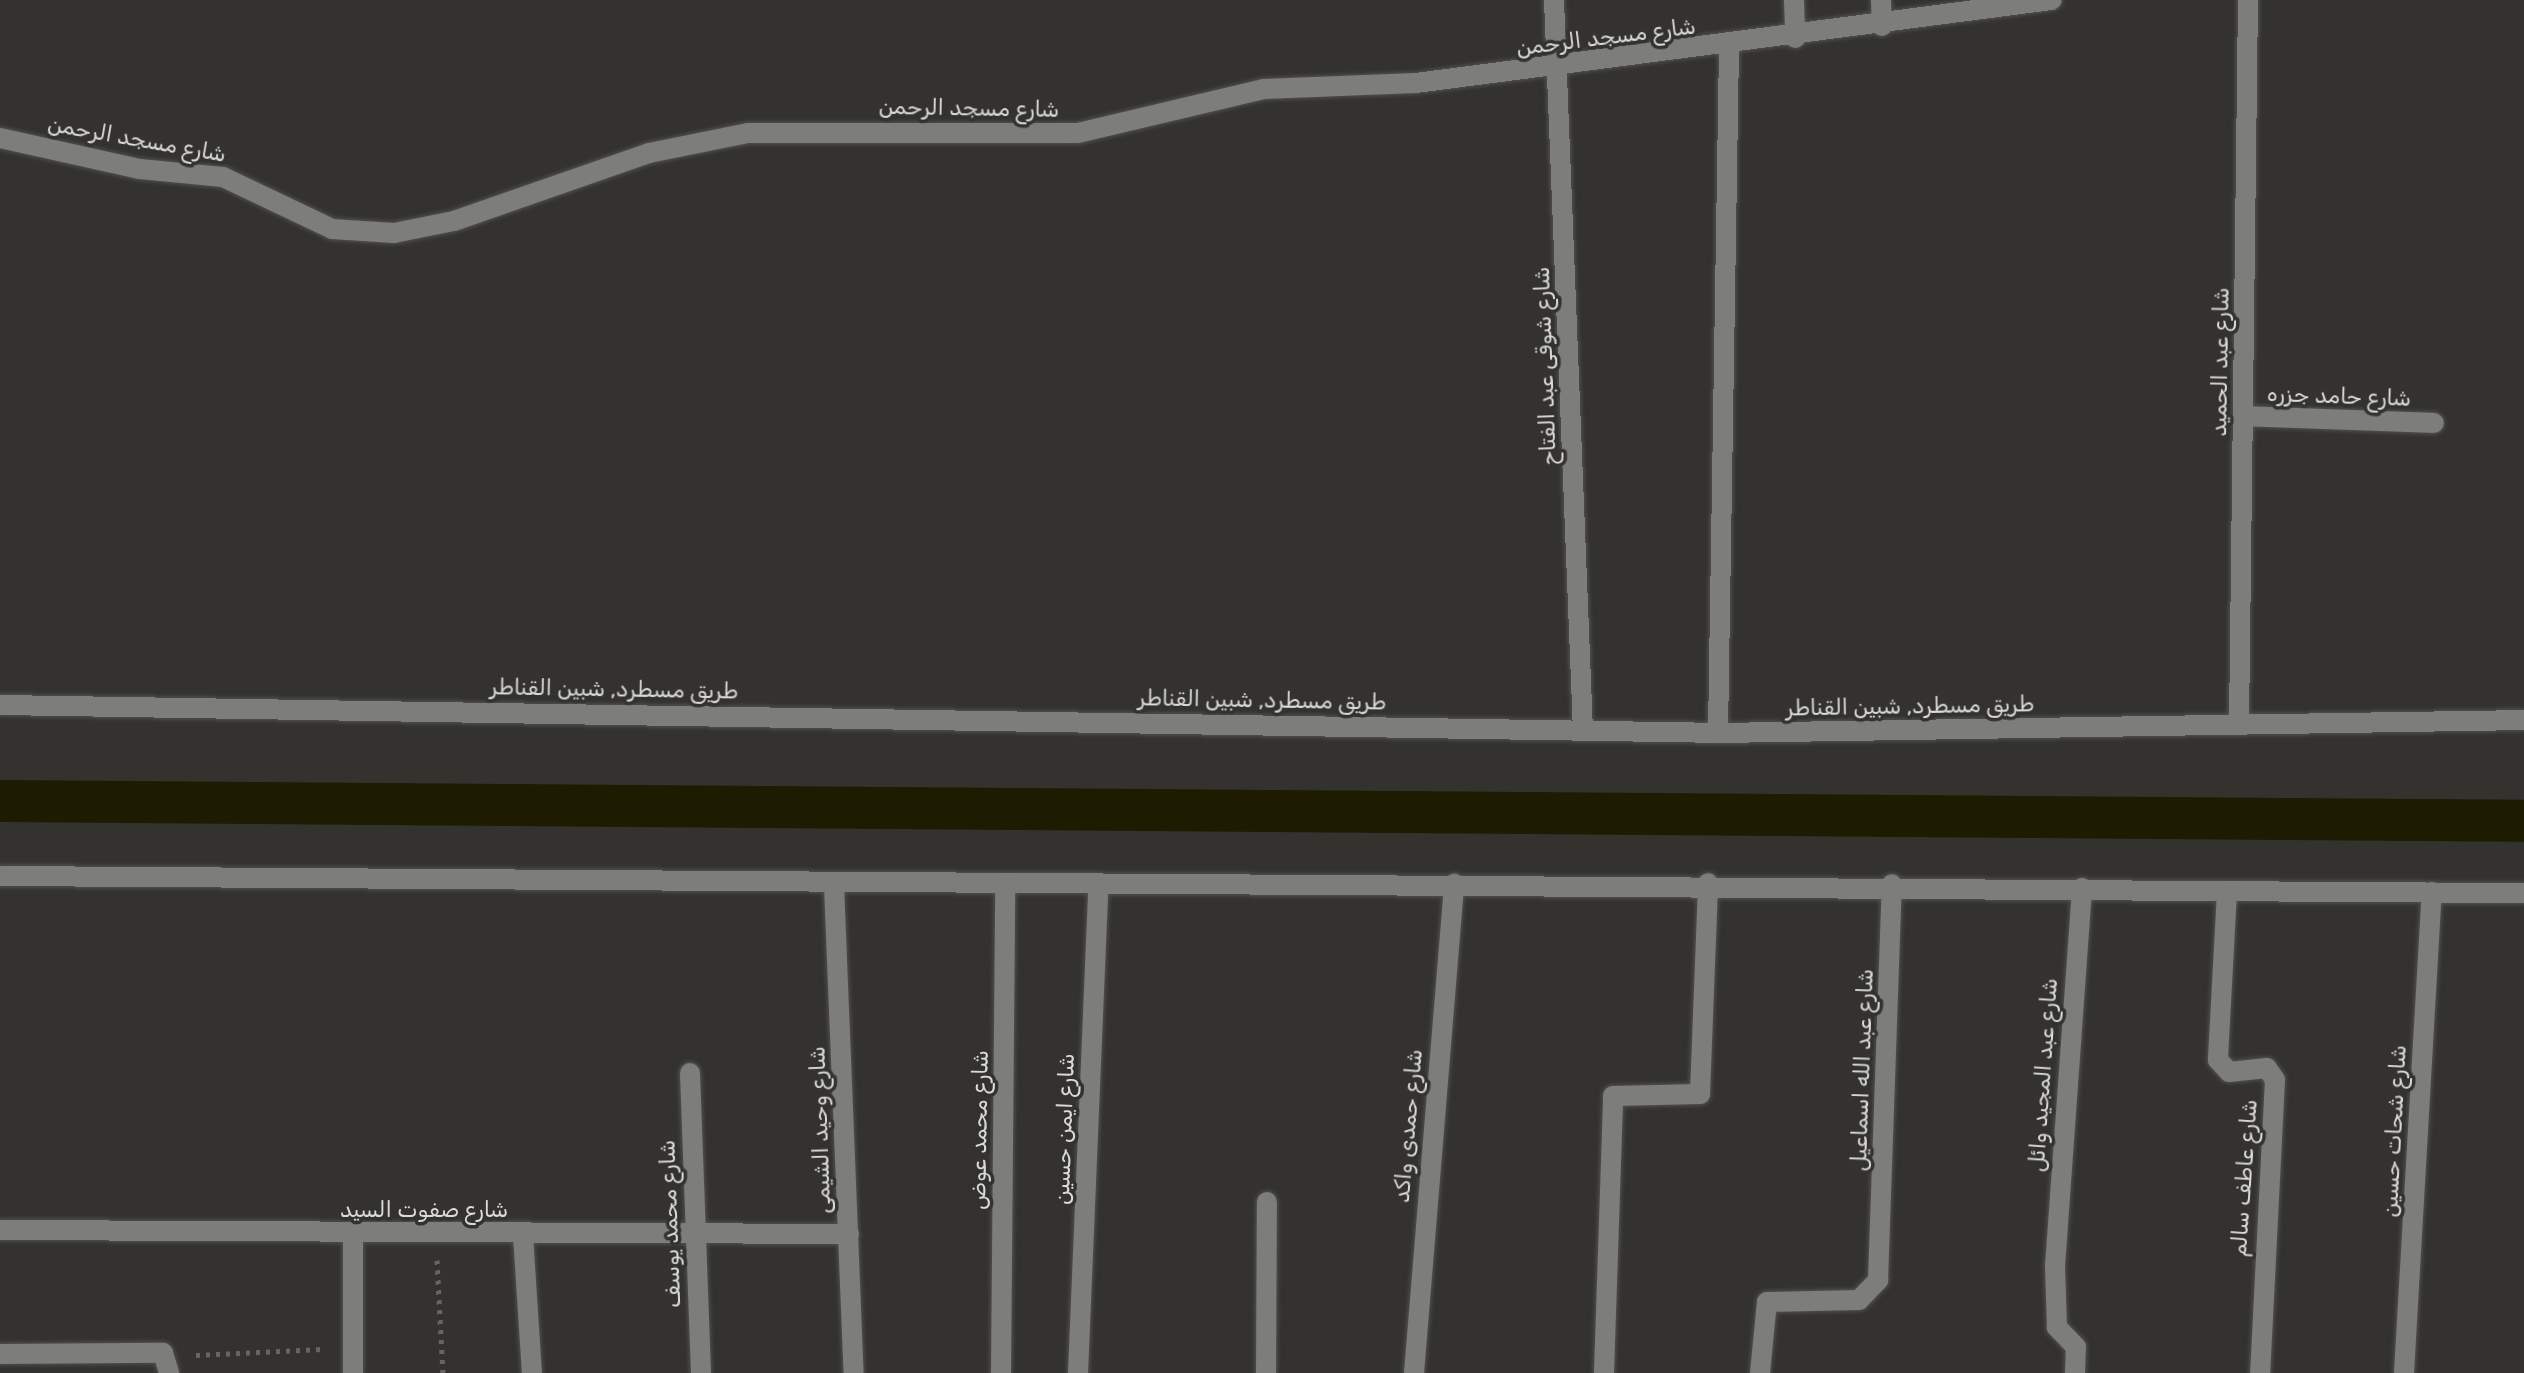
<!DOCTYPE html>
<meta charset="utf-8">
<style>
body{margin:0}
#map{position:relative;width:2524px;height:1373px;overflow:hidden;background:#33322f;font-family:Rubik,"Noto Naskh Arabic",sans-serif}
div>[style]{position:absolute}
.canal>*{height:42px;margin:-21px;padding:0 21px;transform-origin:21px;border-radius:21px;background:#1d1b00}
.path>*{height:5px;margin-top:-2.5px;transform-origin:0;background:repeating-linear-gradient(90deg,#666562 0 4px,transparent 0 10px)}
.roads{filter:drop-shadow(0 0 2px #50504d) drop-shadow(0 0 2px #50504d)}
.minor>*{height:20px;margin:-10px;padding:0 10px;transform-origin:10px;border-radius:10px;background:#7d7d79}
span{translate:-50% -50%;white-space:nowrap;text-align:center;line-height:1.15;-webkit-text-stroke:7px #33322f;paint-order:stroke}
.street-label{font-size:22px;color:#dadad8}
</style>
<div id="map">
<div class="canal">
<div style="left:0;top:801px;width:2524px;rotate:0.45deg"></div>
</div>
<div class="path">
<div style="left:437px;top:1260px;width:113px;rotate:87deg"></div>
<div style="left:196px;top:1355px;width:126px;rotate:-2.7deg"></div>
</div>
<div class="roads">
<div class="minor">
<div style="left:1554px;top:0;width:731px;rotate:87.73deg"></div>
<div style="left:1794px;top:0;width:38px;rotate:88deg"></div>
<div style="left:1881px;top:0;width:26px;rotate:88deg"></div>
<div style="left:0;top:138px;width:143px;rotate:12.5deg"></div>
<div style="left:140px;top:169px;width:83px;rotate:5.5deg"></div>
<div style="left:223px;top:177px;width:121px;rotate:25.5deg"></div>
<div style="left:332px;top:229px;width:62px;rotate:3.7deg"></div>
<div style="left:394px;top:233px;width:61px;rotate:-11.3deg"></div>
<div style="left:454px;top:221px;width:207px;rotate:-19.2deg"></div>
<div style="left:649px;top:153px;width:101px;rotate:-11.4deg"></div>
<div style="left:748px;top:133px;width:330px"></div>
<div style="left:1078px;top:133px;width:191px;rotate:-13.3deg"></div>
<div style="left:1264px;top:89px;width:152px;rotate:-2.3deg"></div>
<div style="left:1416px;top:83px;width:641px;rotate:-7.44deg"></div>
<div style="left:2243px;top:416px;width:191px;rotate:2.1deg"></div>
<div style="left:0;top:705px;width:1718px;rotate:0.93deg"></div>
<div style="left:1718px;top:733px;width:806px;rotate:-0.92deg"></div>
<div style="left:2239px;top:724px;width:724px;rotate:-89.29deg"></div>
<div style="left:1718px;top:733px;width:686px;rotate:-89.08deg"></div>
<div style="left:0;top:876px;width:2524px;rotate:0.39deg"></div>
<div style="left:834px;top:885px;width:488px;rotate:87.7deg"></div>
<div style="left:2227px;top:892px;width:168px;rotate:93.1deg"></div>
<div style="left:2218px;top:1060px;width:16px;rotate:47deg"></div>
<div style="left:2229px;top:1072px;width:38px;rotate:-6deg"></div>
<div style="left:2267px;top:1068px;width:14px;rotate:56deg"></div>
<div style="left:2275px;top:1080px;width:293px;rotate:92.9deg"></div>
<div style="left:690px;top:1073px;width:300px;rotate:87.9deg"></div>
<div style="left:0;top:1230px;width:849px;rotate:0.27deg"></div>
<div style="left:353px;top:1234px;width:139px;rotate:90deg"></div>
<div style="left:523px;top:1235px;width:138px;rotate:86.3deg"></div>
<div style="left:0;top:1354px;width:163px;rotate:-0.4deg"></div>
<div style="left:163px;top:1353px;width:21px;rotate:73deg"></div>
<div style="left:1001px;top:1373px;width:485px;rotate:-89.5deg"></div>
<div style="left:1078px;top:1373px;width:485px;rotate:-87.6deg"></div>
<div style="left:1266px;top:1373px;width:171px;rotate:-89.7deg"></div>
<div style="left:1414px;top:1373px;width:491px;rotate:-85.3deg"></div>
<div style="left:1604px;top:1373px;width:277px;rotate:-88.1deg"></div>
<div style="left:1613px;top:1096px;width:87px;rotate:-1.3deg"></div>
<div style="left:1700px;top:1094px;width:211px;rotate:-87.8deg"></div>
<div style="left:1760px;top:1373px;width:71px;rotate:-84.4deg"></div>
<div style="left:1767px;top:1302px;width:92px;rotate:-1.2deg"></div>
<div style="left:1859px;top:1300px;width:28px;rotate:-46deg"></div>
<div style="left:1878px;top:1280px;width:396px;rotate:-88deg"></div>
<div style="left:2075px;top:1373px;width:26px;rotate:-88deg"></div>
<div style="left:2076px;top:1347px;width:28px;rotate:-134deg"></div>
<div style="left:2057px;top:1327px;width:61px;rotate:-91.9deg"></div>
<div style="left:2055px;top:1266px;width:379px;rotate:-85.9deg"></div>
<div style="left:2404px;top:1373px;width:482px;rotate:-86.7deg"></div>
</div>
</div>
<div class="street-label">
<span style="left:1606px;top:37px;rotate:-7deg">شارع مسجد الرحمن</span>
<span style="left:969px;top:108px;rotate:1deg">شارع مسجد الرحمن</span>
<span style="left:137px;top:139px;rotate:10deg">شارع مسجد الرحمن</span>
<span style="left:2220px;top:362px;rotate:-89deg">شارع عبد الحميد</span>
<span style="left:1545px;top:366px;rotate:-92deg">شارع شوقى عبد الفتاح</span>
<span style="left:2339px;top:396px;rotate:2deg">شارع حامد جزره</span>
<span style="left:614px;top:689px;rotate:1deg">طريق مسطرد, شبين القناطر</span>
<span style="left:1262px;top:700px;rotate:1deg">طريق مسطرد, شبين القناطر</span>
<span style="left:1910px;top:706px;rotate:-1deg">طريق مسطرد, شبين القناطر</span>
<span style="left:1862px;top:1070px;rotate:-88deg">شارع عبد الله اسماعيل</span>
<span style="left:2043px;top:1075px;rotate:-86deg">شارع عبد المجيد وائل</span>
<span style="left:1408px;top:1126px;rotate:-85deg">شارع حمدى واكد</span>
<span style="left:1064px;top:1129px;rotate:-88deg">شارع ايمن حسين</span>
<span style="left:820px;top:1130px;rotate:-92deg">شارع وحيد الشيمى</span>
<span style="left:979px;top:1130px;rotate:-89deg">شارع محمد عوض</span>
<span style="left:2394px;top:1131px;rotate:-87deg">شارع شحات حسين</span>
<span style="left:2244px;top:1178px;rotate:-86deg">شارع عاطف سالم</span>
<span style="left:424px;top:1210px">شارع صفوت السيد</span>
<span style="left:670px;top:1224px;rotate:-92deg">شارع محمد يوسف</span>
</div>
</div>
